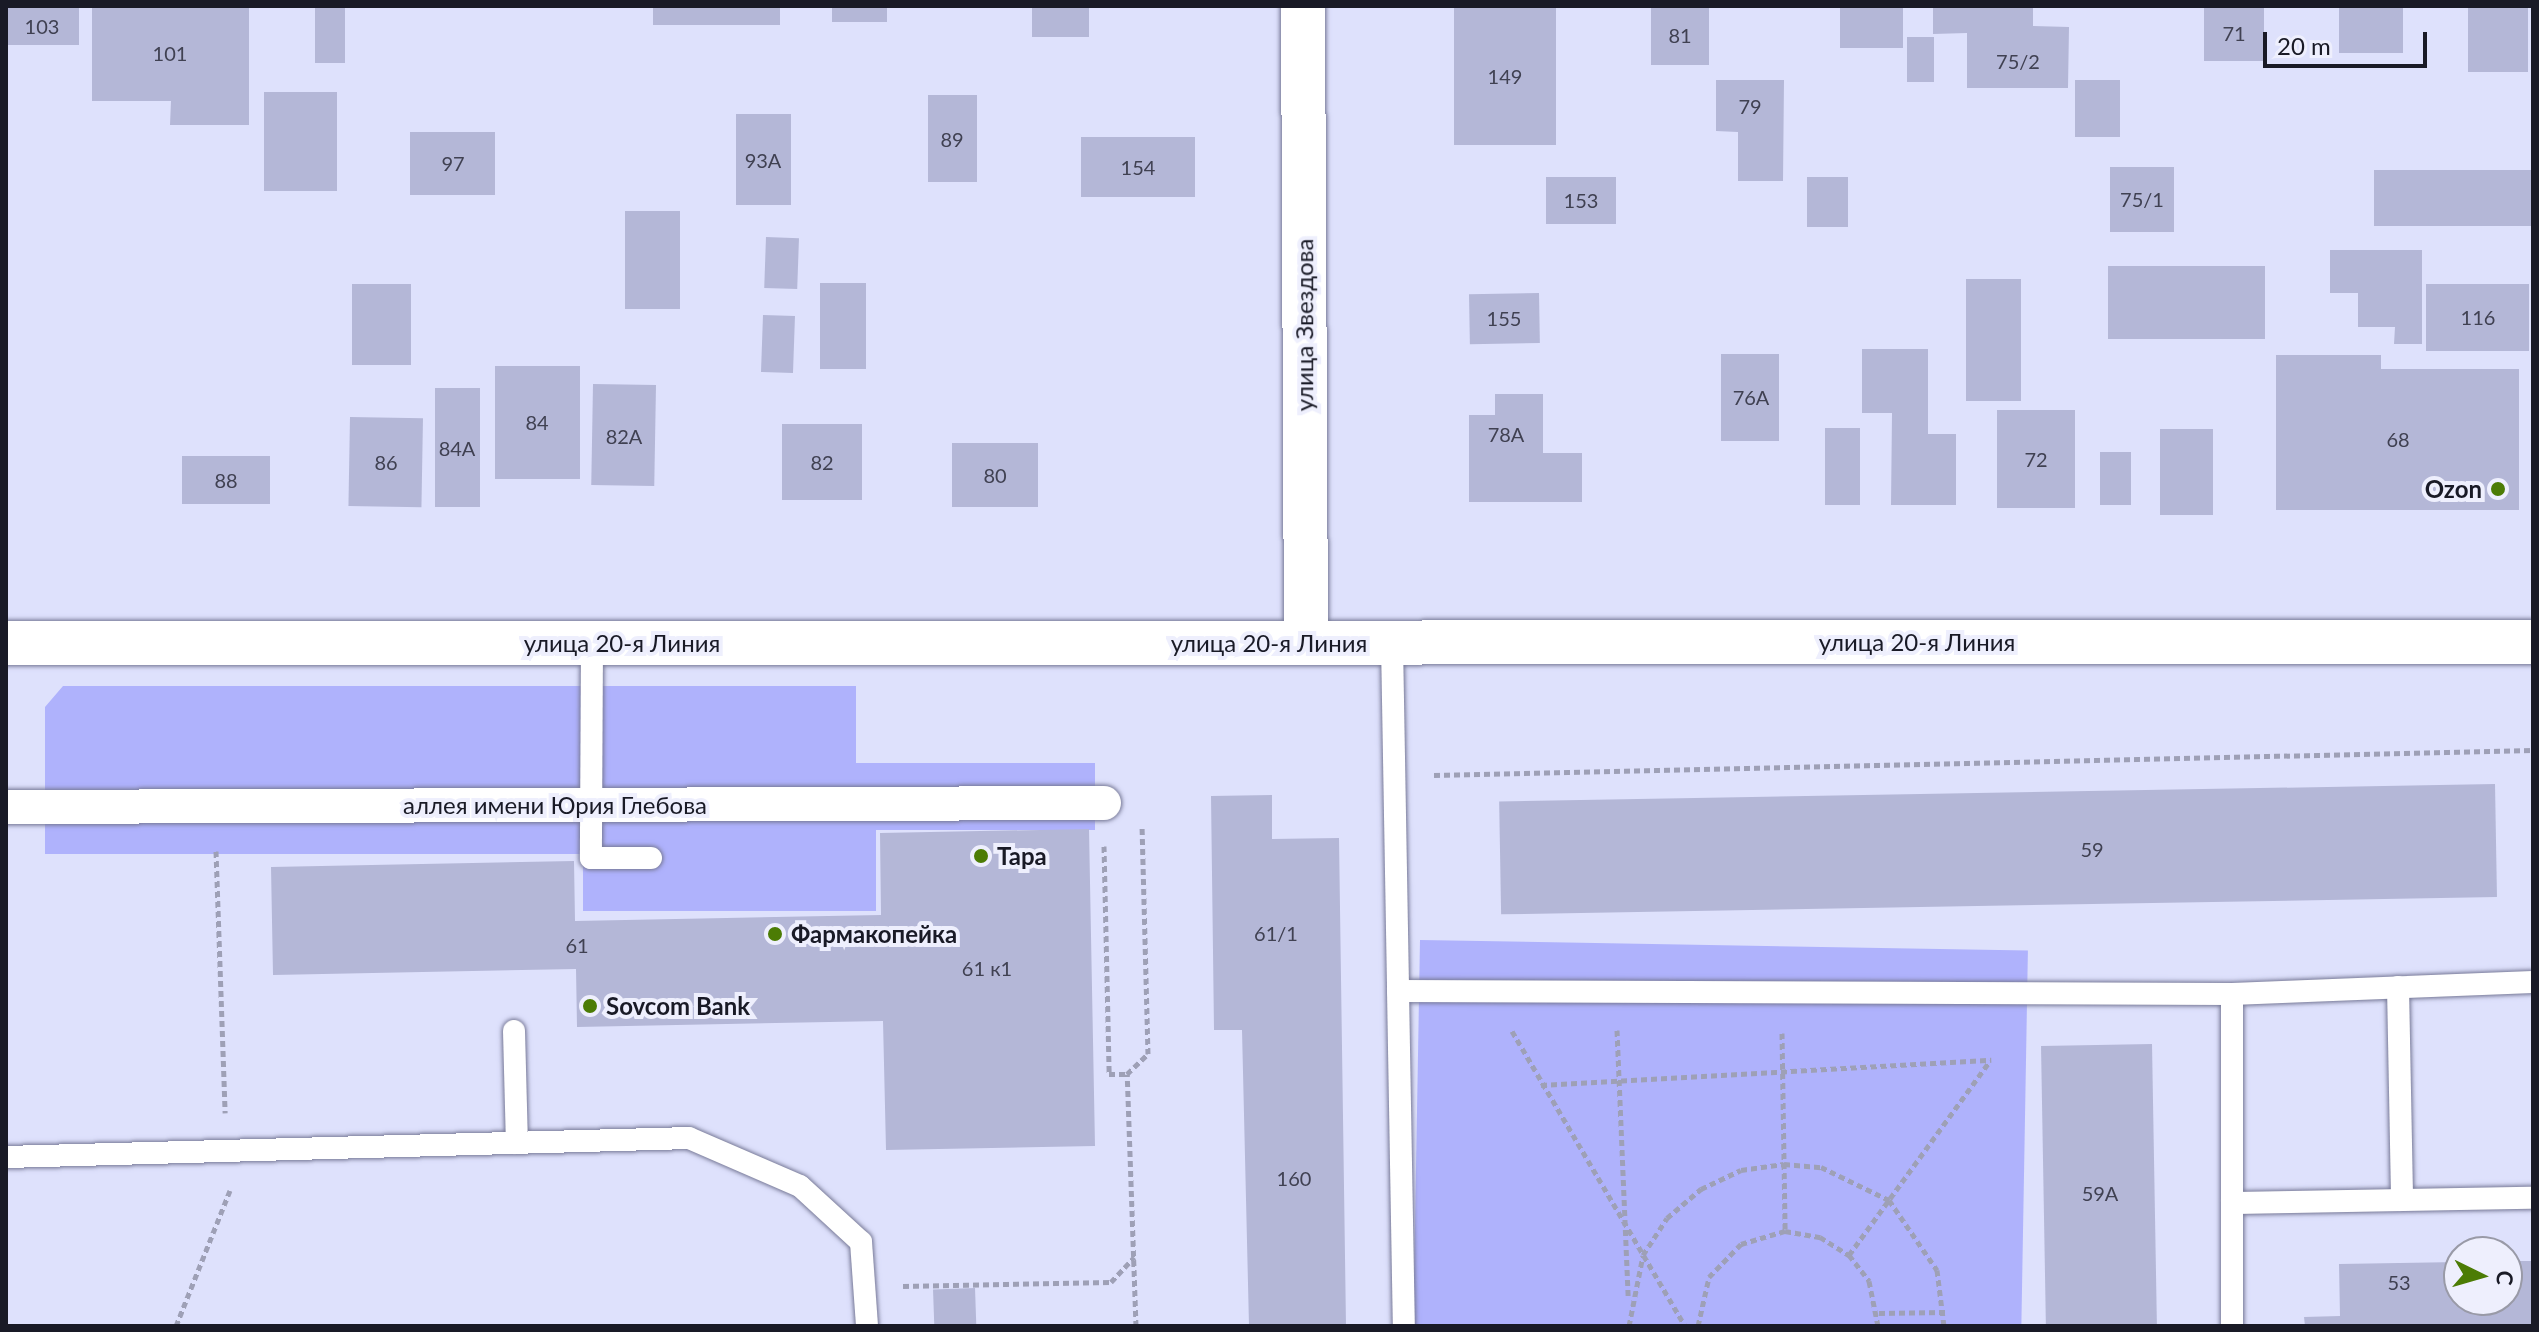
<!DOCTYPE html>
<meta charset="utf-8">
<style>
body{margin:0}
#map{position:relative;width:2539px;height:1332px;overflow:hidden;background:#dee1fc;font-family:Lato,sans-serif}
div>[style]{position:absolute}
.green>*{inset:0;background:#afb2fc;transform-origin:0 0}
.building>*{inset:0;background:#b4b7d7;transform-origin:0 0}
.path>*{height:5px;margin-top:-2.5px;transform-origin:0;background:repeating-linear-gradient(90deg,#9ea0b6 0 6px,transparent 0 10px)}
.roads{filter:drop-shadow(0 0 2px #787a98) drop-shadow(0 0 2px #787a98)}
.service>*{height:22px;margin:-11px;padding:0 11px;transform-origin:11px;border-radius:11px;background:#fff}
.pedestrian>*{height:34px;margin:-17px;padding:0 17px;transform-origin:17px;border-radius:17px;background:#fff}
.minor>*{height:44px;margin:-22px;padding:0 22px;transform-origin:22px;border-radius:22px;background:#fff}
.secondary>*{height:44px;margin:-22px;padding:0 22px;transform-origin:22px;border-radius:22px;background:#fff}
.dots>*{width:22px;height:22px;translate:-50% -50%;box-sizing:border-box;border:4px solid #eeeffd;border-radius:50%}
span{translate:-50% -50%;white-space:nowrap;text-align:center;line-height:1.15;-webkit-text-stroke:8px #eeeffd;paint-order:stroke}
.number-label{font-size:20px;color:#404152}
.number-label span{-webkit-text-stroke-width:0}
.street-label{font-size:24px;color:#191a26}
.poi-label{font-size:24px;color:#191a26;font-weight:700}
.right{translate:-100% -50%;text-align:right}
.left{translate:0 -50%;text-align:left}
.frame{position:absolute;inset:0;border:8px solid #191a26;pointer-events:none}
.north{position:absolute;left:2443px;top:1236px;width:80px;height:80px;box-sizing:border-box;background:#eeeffd;border:2px solid #999aa7;border-radius:50%;rotate:95deg;font-size:22px;font-weight:700;line-height:32px;text-align:center;color:#191a26}
.north::after{content:'';display:block;margin:auto;width:28px;height:36px;background:#4c7c05;clip-path:polygon(50% 0,100% 100%,50% 72%,0 100%)}
.scale{position:absolute;left:2263px;top:32px;width:164px;height:36px;box-sizing:border-box;border:4px solid #191a26;border-top:0;padding-left:10px;font-size:24px;line-height:28px;white-space:nowrap;color:#191a26;-webkit-text-stroke:6px #eeeffd;paint-order:stroke}
</style>
<div id="map">
<div class="green">
<div style="clip-path:polygon(63px 686px,856px 686px,856px 763px,1095px 763px,1095px 830px,876px 830px,876px 911px,583px 911px,583px 854px,45px 854px,45px 707px)"></div>
<div style="left:1420px;top:940px;width:608px;height:386px;rotate:1deg"></div>
</div>
<div class="building">
<div style="left:6px;top:6px;width:73px;height:39px"></div>
<div style="clip-path:polygon(92px 6px,249px 6px,249px 125px,170px 125px,171px 101px,92px 101px)"></div>
<div style="left:315px;top:6px;width:30px;height:57px"></div>
<div style="left:653px;top:6px;width:127px;height:19px"></div>
<div style="left:832px;top:6px;width:55px;height:16px"></div>
<div style="left:1032px;top:6px;width:57px;height:31px"></div>
<div style="left:1454px;top:6px;width:102px;height:139px"></div>
<div style="left:1651px;top:6px;width:58px;height:59px"></div>
<div style="left:1840px;top:6px;width:63px;height:42px"></div>
<div style="clip-path:polygon(1933px 6px,2033px 6px,2033px 26px,2069px 27px,2068px 88px,1967px 88px,1967px 33px,1933px 34px)"></div>
<div style="left:2204px;top:6px;width:60px;height:55px"></div>
<div style="left:2339px;top:6px;width:64px;height:47px"></div>
<div style="left:2468px;top:6px;width:60px;height:66px"></div>
<div style="left:1907px;top:37px;width:27px;height:45px"></div>
<div style="clip-path:polygon(1716px 80px,1784px 80px,1783px 181px,1738px 181px,1738px 132px,1716px 131px)"></div>
<div style="left:2075px;top:80px;width:45px;height:57px"></div>
<div style="left:264px;top:92px;width:73px;height:99px"></div>
<div style="left:928px;top:95px;width:49px;height:87px"></div>
<div style="left:736px;top:114px;width:55px;height:91px"></div>
<div style="left:410px;top:132px;width:85px;height:63px"></div>
<div style="left:1081px;top:137px;width:114px;height:60px"></div>
<div style="left:2110px;top:167px;width:64px;height:65px"></div>
<div style="left:2374px;top:170px;width:159px;height:56px"></div>
<div style="left:1546px;top:177px;width:70px;height:47px"></div>
<div style="left:1848px;top:177px;width:50px;height:41px;rotate:90deg"></div>
<div style="left:680px;top:211px;width:98px;height:55px;rotate:90deg"></div>
<div style="left:766px;top:237px;width:33px;height:51px;rotate:2deg"></div>
<div style="clip-path:polygon(2330px 250px,2422px 250px,2422px 344px,2394px 344px,2395px 327px,2358px 327px,2358px 293px,2330px 293px)"></div>
<div style="left:2108px;top:266px;width:157px;height:73px"></div>
<div style="left:1966px;top:279px;width:55px;height:122px"></div>
<div style="left:866px;top:283px;width:86px;height:46px;rotate:90deg"></div>
<div style="left:352px;top:284px;width:59px;height:81px"></div>
<div style="left:2426px;top:284px;width:103px;height:67px"></div>
<div style="left:1539px;top:293px;width:50px;height:70px;rotate:89deg"></div>
<div style="left:763px;top:315px;width:32px;height:57px;rotate:2deg"></div>
<div style="clip-path:polygon(1862px 349px,1928px 349px,1928px 434px,1956px 434px,1956px 505px,1891px 505px,1892px 413px,1862px 413px)"></div>
<div style="left:1721px;top:354px;width:58px;height:87px"></div>
<div style="clip-path:polygon(2276px 355px,2381px 355px,2381px 369px,2519px 369px,2519px 510px,2276px 510px)"></div>
<div style="left:495px;top:366px;width:85px;height:113px"></div>
<div style="left:656px;top:385px;width:101px;height:63px;rotate:91deg"></div>
<div style="left:480px;top:388px;width:119px;height:45px;rotate:90deg"></div>
<div style="clip-path:polygon(1495px 394px,1543px 394px,1543px 453px,1582px 453px,1582px 502px,1469px 502px,1469px 415px,1495px 415px)"></div>
<div style="left:1997px;top:410px;width:78px;height:98px"></div>
<div style="left:350px;top:417px;width:73px;height:89px;rotate:1deg"></div>
<div style="left:782px;top:424px;width:80px;height:76px"></div>
<div style="left:1825px;top:428px;width:35px;height:77px"></div>
<div style="left:2160px;top:429px;width:53px;height:86px"></div>
<div style="left:952px;top:443px;width:86px;height:64px"></div>
<div style="left:2100px;top:452px;width:31px;height:53px"></div>
<div style="left:182px;top:456px;width:88px;height:48px"></div>
<div style="left:2495px;top:784px;width:113px;height:996px;rotate:89deg"></div>
<div style="clip-path:polygon(1272px 795px,1272px 839px,1339px 838px,1346px 1326px,1249px 1326px,1242px 1030px,1214px 1030px,1211px 796px)"></div>
<div style="clip-path:polygon(1089px 829px,1095px 1146px,886px 1150px,883px 1021px,577px 1027px,576px 969px,273px 975px,271px 867px,574px 861px,575px 921px,881px 915px,880px 833px)"></div>
<div style="left:2152px;top:1044px;width:282px;height:111px;rotate:89deg"></div>
<div style="clip-path:polygon(2507px 1261px,2533px 1261px,2533px 1326px,2305px 1326px,2304px 1317px,2340px 1316px,2339px 1264px,2459px 1262px,2459px 1300px,2507px 1300px)"></div>
<div style="left:975px;top:1288px;width:38px;height:42px;rotate:88deg"></div>
</div>
<div class="path">
<div style="left:1434px;top:775px;width:1099px;rotate:-1.3deg"></div>
<div style="left:1104px;top:846px;width:228px;rotate:88.7deg"></div>
<div style="left:1109px;top:1074px;width:18px"></div>
<div style="left:216px;top:851px;width:262px;rotate:88deg"></div>
<div style="left:1617px;top:1030px;width:266px;rotate:87.6deg"></div>
<div style="left:1512px;top:1031px;width:342px;rotate:59.6deg"></div>
<div style="left:1782px;top:1033px;width:198px;rotate:89.1deg"></div>
<div style="left:1541px;top:1085px;width:451px;rotate:-3.2deg"></div>
<div style="left:1849px;top:1255px;width:240px;rotate:-54deg"></div>
<div style="left:903px;top:1286px;width:208px;rotate:-1.1deg"></div>
<div style="left:1111px;top:1282px;width:34px;rotate:-47deg"></div>
<div style="left:1879px;top:1313px;width:67px;rotate:-0.9deg"></div>
<div style="left:176px;top:1326px;width:146px;rotate:-68.3deg"></div>
<div style="left:1136px;top:1326px;width:252px;rotate:-92deg"></div>
<div style="left:1127px;top:1074px;width:29px;rotate:-44deg"></div>
<div style="left:1148px;top:1054px;width:226px;rotate:-91.5deg"></div>
<div style="left:1629px;top:1326px;width:72px;rotate:-78.8deg"></div>
<div style="left:1643px;top:1255px;width:44px;rotate:-57deg"></div>
<div style="left:1667px;top:1218px;width:45px;rotate:-40.5deg"></div>
<div style="left:1701px;top:1189px;width:44px;rotate:-25.4deg"></div>
<div style="left:1741px;top:1170px;width:43px;rotate:-7.9deg"></div>
<div style="left:1784px;top:1164px;width:37px;rotate:5deg"></div>
<div style="left:1821px;top:1167px;width:76px;rotate:25.9deg"></div>
<div style="left:1889px;top:1200px;width:85px;rotate:55.6deg"></div>
<div style="left:1937px;top:1270px;width:56px;rotate:82.9deg"></div>
<div style="left:1698px;top:1326px;width:50px;rotate:-77.3deg"></div>
<div style="left:1709px;top:1277px;width:46px;rotate:-45.9deg"></div>
<div style="left:1741px;top:1244px;width:46px;rotate:-16.5deg"></div>
<div style="left:1785px;top:1231px;width:36px;rotate:10deg"></div>
<div style="left:1820px;top:1237px;width:34px;rotate:32deg"></div>
<div style="left:1849px;top:1255px;width:33px;rotate:52deg"></div>
<div style="left:1869px;top:1281px;width:46px;rotate:78.7deg"></div>
</div>
<div class="roads">
<div class="service">
<div style="left:592px;top:643px;width:215px;rotate:90.3deg"></div>
<div style="left:591px;top:858px;width:60px"></div>
<div style="left:1392px;top:643px;width:348px;rotate:89deg"></div>
<div style="left:1398px;top:991px;width:834px;rotate:0.21deg"></div>
<div style="left:2232px;top:994px;width:301px;rotate:-2.3deg"></div>
<div style="left:2398px;top:987px;width:213px;rotate:88.9deg"></div>
<div style="left:1398px;top:991px;width:335px;rotate:89deg"></div>
<div style="left:2232px;top:994px;width:332px;rotate:90deg"></div>
<div style="left:514px;top:1031px;width:112px;rotate:88.5deg"></div>
<div style="left:6px;top:1157px;width:683px;rotate:-1.59deg"></div>
<div style="left:689px;top:1138px;width:121px;rotate:23.4deg"></div>
<div style="left:800px;top:1186px;width:83px;rotate:42.6deg"></div>
<div style="left:861px;top:1242px;width:84px;rotate:85.9deg"></div>
<div style="left:2232px;top:1203px;width:301px;rotate:-1deg"></div>
</div>
<div class="pedestrian">
<div style="left:6px;top:807px;width:1098px;rotate:-0.21deg"></div>
</div>
<div class="minor">
<div style="left:1303px;top:6px;width:637px;rotate:89.73deg"></div>
</div>
<div class="secondary">
<div style="left:6px;top:643px;width:2527px;rotate:-0.02deg"></div>
</div>
</div>
<div class="dots">
<div style="left:2498px;top:489px;background:#4c7c05"></div>
<div style="left:981px;top:856px;background:#4c7c05"></div>
<div style="left:775px;top:934px;background:#4c7c05"></div>
<div style="left:590px;top:1006px;background:#4c7c05"></div>
</div>
<div class="number-label">
<span style="left:42px;top:26px">103</span>
<span style="left:2234px;top:33px">71</span>
<span style="left:1680px;top:35px">81</span>
<span style="left:170px;top:53px">101</span>
<span style="left:2018px;top:61px">75/2</span>
<span style="left:1505px;top:76px">149</span>
<span style="left:1750px;top:106px">79</span>
<span style="left:952px;top:139px">89</span>
<span style="left:763px;top:160px">93А</span>
<span style="left:453px;top:163px">97</span>
<span style="left:1138px;top:167px">154</span>
<span style="left:2142px;top:199px">75/1</span>
<span style="left:1581px;top:200px">153</span>
<span style="left:2478px;top:317px">116</span>
<span style="left:1504px;top:318px">155</span>
<span style="left:1751px;top:397px">76А</span>
<span style="left:537px;top:422px">84</span>
<span style="left:1506px;top:434px">78А</span>
<span style="left:624px;top:436px">82А</span>
<span style="left:2398px;top:439px">68</span>
<span style="left:457px;top:448px">84А</span>
<span style="left:2036px;top:459px">72</span>
<span style="left:386px;top:462px">86</span>
<span style="left:822px;top:462px">82</span>
<span style="left:995px;top:475px">80</span>
<span style="left:226px;top:480px">88</span>
<span style="left:2092px;top:849px">59</span>
<span style="left:1276px;top:933px">61/1</span>
<span style="left:577px;top:945px">61</span>
<span style="left:987px;top:968px">61 к1</span>
<span style="left:1294px;top:1178px">160</span>
<span style="left:2100px;top:1193px">59А</span>
<span style="left:2399px;top:1282px">53</span>
</div>
<div class="street-label">
<span style="left:1304px;top:325px;rotate:-90deg">улица Звездова</span>
<span style="left:1917px;top:642px">улица 20-я Линия</span>
<span style="left:622px;top:643px">улица 20-я Линия</span>
<span style="left:1269px;top:643px">улица 20-я Линия</span>
<span style="left:555px;top:805px">аллея имени Юрия Глебова</span>
</div>
<div class="poi-label">
<span class="right" style="left:2482px;top:489px">Ozon</span>
<span class="left" style="left:997px;top:856px">Тара</span>
<span class="left" style="left:791px;top:934px">Фармакопейка</span>
<span class="left" style="left:606px;top:1006px">Sovcom Bank</span>
</div>
<div class="frame"></div>
<div class="north">С</div>
<div class="scale">20 m</div>
</div>
